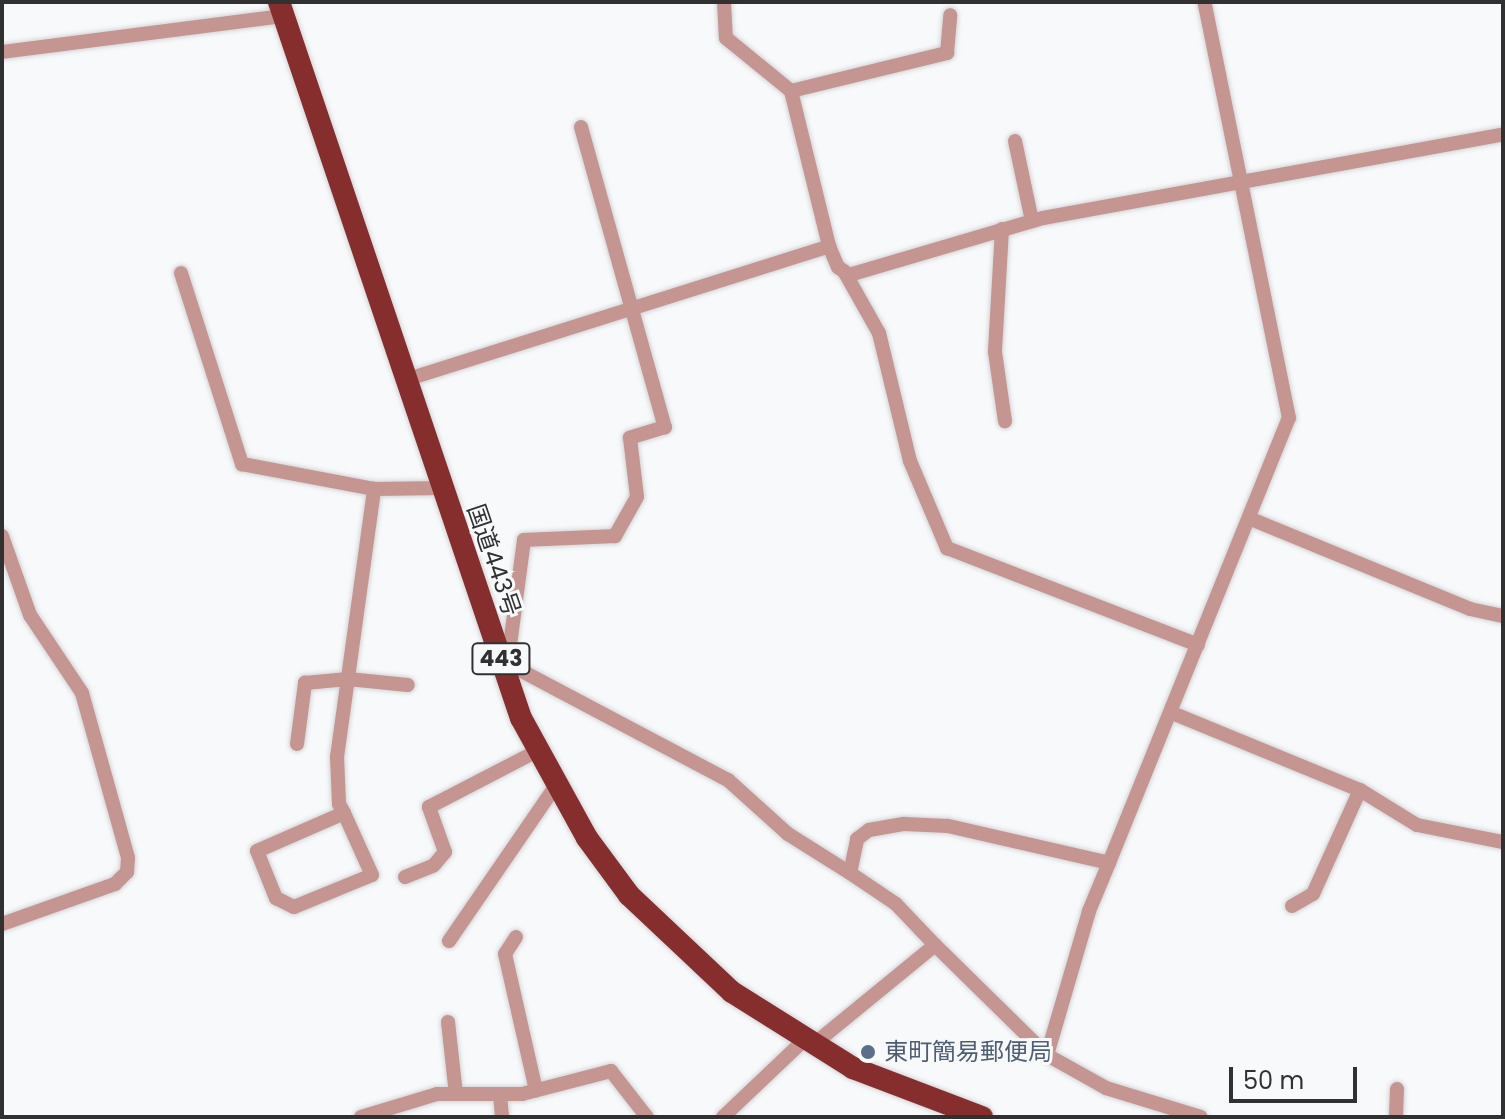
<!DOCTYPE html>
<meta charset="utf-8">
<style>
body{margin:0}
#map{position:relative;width:1505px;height:1119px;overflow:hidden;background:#f8f9fb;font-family:Poppins,"Noto Sans JP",sans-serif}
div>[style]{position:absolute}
.roads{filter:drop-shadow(0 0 2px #d4d5d7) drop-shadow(0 0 2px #d4d5d7)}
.minor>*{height:14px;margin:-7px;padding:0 7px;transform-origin:7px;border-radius:7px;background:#c59591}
.trunk>*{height:22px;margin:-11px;padding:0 11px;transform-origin:11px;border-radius:11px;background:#862e2e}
.dots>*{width:22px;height:22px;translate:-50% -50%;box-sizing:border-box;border:4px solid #f8f9fb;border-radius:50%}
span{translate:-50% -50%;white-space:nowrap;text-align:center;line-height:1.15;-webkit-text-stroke:6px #f8f9fb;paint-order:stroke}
.shield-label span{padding:2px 6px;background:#f8f9fb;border:2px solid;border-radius:6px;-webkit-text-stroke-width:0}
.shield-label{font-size:22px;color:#313132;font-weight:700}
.street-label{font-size:24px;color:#313132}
.service-label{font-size:24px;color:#4e5e75}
.left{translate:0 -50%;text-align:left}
.frame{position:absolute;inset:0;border:4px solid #313132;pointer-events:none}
.scale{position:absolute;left:1229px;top:1067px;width:128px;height:36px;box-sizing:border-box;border:4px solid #313132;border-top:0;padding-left:10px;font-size:24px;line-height:28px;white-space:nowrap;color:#313132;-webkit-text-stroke:6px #f8f9fb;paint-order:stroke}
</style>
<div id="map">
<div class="roads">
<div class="minor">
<div style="left:724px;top:2px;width:36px;rotate:87deg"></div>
<div style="left:726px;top:38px;width:84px;rotate:39.2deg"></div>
<div style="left:791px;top:91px;width:160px;rotate:76.2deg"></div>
<div style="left:829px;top:246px;width:23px;rotate:67deg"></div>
<div style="left:838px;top:267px;width:14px;rotate:36deg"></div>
<div style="left:849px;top:275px;width:202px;rotate:-16.4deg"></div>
<div style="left:1043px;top:218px;width:468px;rotate:-10.3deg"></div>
<div style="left:2px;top:52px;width:284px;rotate:-7.3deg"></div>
<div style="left:791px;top:91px;width:161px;rotate:-13.7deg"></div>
<div style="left:947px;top:53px;width:38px;rotate:-85deg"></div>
<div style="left:581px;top:127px;width:312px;rotate:74.4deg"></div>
<div style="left:665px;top:427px;width:37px;rotate:163deg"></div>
<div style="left:630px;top:438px;width:59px;rotate:83.2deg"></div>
<div style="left:637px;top:497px;width:45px;rotate:119.4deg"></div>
<div style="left:615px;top:536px;width:91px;rotate:177.5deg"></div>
<div style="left:524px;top:540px;width:114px;rotate:97.6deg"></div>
<div style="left:509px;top:653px;width:11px;rotate:139deg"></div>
<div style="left:501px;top:660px;width:257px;rotate:27.9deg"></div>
<div style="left:728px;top:780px;width:81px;rotate:42deg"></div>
<div style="left:788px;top:834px;width:73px;rotate:32.2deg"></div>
<div style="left:1015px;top:141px;width:82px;rotate:78deg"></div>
<div style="left:1002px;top:229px;width:123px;rotate:93.3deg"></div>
<div style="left:995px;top:352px;width:70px;rotate:81.8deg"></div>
<div style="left:844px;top:271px;width:71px;rotate:60.6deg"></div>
<div style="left:879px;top:333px;width:132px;rotate:76.4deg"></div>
<div style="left:910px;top:461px;width:95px;rotate:67deg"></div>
<div style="left:947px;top:548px;width:269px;rotate:21.1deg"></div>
<div style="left:181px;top:273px;width:201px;rotate:72.3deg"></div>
<div style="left:242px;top:464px;width:134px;rotate:10.7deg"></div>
<div style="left:374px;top:489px;width:68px;rotate:-0.8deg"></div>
<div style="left:405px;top:380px;width:445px;rotate:-17.5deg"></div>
<div style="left:1251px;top:519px;width:237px;rotate:22.3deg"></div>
<div style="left:1470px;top:609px;width:34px;rotate:12deg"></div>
<div style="left:2px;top:536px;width:84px;rotate:70.5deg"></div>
<div style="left:30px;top:615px;width:94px;rotate:56.3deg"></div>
<div style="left:82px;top:693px;width:171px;rotate:74.4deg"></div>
<div style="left:128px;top:858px;width:14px;rotate:94deg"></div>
<div style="left:127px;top:872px;width:17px;rotate:135deg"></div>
<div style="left:115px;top:884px;width:120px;rotate:160.5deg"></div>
<div style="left:1172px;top:713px;width:203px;rotate:22.3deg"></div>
<div style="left:1360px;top:790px;width:67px;rotate:31.6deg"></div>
<div style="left:1417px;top:825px;width:88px;rotate:11.2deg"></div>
<div style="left:297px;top:744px;width:62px;rotate:-82.5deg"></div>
<div style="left:305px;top:683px;width:43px;rotate:-5.3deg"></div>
<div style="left:348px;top:679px;width:60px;rotate:5.7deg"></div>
<div style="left:344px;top:813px;width:95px;rotate:156.4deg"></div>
<div style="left:257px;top:851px;width:51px;rotate:68deg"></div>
<div style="left:276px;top:898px;width:20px;rotate:27deg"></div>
<div style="left:294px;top:907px;width:84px;rotate:-22.3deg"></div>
<div style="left:372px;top:875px;width:68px;rotate:-114.3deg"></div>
<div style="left:344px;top:813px;width:10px;rotate:-119deg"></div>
<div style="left:339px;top:804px;width:47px;rotate:-92.4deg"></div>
<div style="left:337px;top:757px;width:271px;rotate:-82.1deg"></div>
<div style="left:405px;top:877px;width:31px;rotate:-22deg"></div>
<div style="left:434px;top:865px;width:17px;rotate:-50deg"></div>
<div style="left:445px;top:852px;width:48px;rotate:-109.6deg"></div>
<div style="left:429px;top:807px;width:122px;rotate:-27.4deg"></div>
<div style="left:1292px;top:906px;width:24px;rotate:-30deg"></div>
<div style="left:1313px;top:894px;width:114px;rotate:-65.7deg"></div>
<div style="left:516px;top:937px;width:20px;rotate:123deg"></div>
<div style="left:505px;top:954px;width:140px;rotate:77.2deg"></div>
<div style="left:449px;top:941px;width:187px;rotate:-55.5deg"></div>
<div style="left:935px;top:945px;width:157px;rotate:44.5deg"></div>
<div style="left:1047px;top:1055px;width:150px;rotate:-73.7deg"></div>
<div style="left:1089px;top:911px;width:52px;rotate:-67.4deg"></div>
<div style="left:448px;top:1022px;width:72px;rotate:83.7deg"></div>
<div style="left:1047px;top:1055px;width:68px;rotate:29.2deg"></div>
<div style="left:1106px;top:1088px;width:99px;rotate:17deg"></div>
<div style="left:500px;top:1094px;width:23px;rotate:85deg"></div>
<div style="left:361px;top:1117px;width:79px;rotate:-16.8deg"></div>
<div style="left:437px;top:1094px;width:85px"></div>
<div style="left:522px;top:1094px;width:92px;rotate:-14.5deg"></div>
<div style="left:611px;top:1071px;width:58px;rotate:52deg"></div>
<div style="left:723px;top:1117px;width:110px;rotate:-43.5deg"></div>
<div style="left:803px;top:1041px;width:16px;rotate:-4deg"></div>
<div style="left:819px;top:1040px;width:150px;rotate:-39.3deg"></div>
<div style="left:935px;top:945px;width:57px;rotate:-133.6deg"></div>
<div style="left:896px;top:904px;width:55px;rotate:-146deg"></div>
<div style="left:850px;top:873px;width:35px;rotate:-78deg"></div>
<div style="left:857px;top:839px;width:15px;rotate:-37deg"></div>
<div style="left:869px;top:830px;width:36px;rotate:-10deg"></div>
<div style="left:904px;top:824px;width:44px;rotate:2.6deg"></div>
<div style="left:948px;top:826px;width:165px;rotate:12.9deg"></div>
<div style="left:1109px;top:863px;width:480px;rotate:-68deg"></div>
<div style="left:1289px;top:418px;width:425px;rotate:-101.5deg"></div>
<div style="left:1396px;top:1117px;width:28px;rotate:-88deg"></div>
</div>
<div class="trunk">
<div style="left:279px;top:2px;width:756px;rotate:71.33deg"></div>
<div style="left:521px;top:718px;width:137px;rotate:61.2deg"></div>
<div style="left:587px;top:838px;width:71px;rotate:53.6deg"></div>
<div style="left:629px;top:895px;width:141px;rotate:43.3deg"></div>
<div style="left:732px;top:992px;width:143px;rotate:32.1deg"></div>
<div style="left:853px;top:1068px;width:138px;rotate:20.8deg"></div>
</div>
</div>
<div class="dots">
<div style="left:868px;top:1052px;background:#5c6f8a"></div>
</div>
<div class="shield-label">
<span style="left:501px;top:659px">443</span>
</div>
<div class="street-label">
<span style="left:494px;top:560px;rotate:71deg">国道443号</span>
</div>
<div class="service-label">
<span class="left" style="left:884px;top:1052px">東町簡易郵便局</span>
</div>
<div class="frame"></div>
<div class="scale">50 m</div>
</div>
